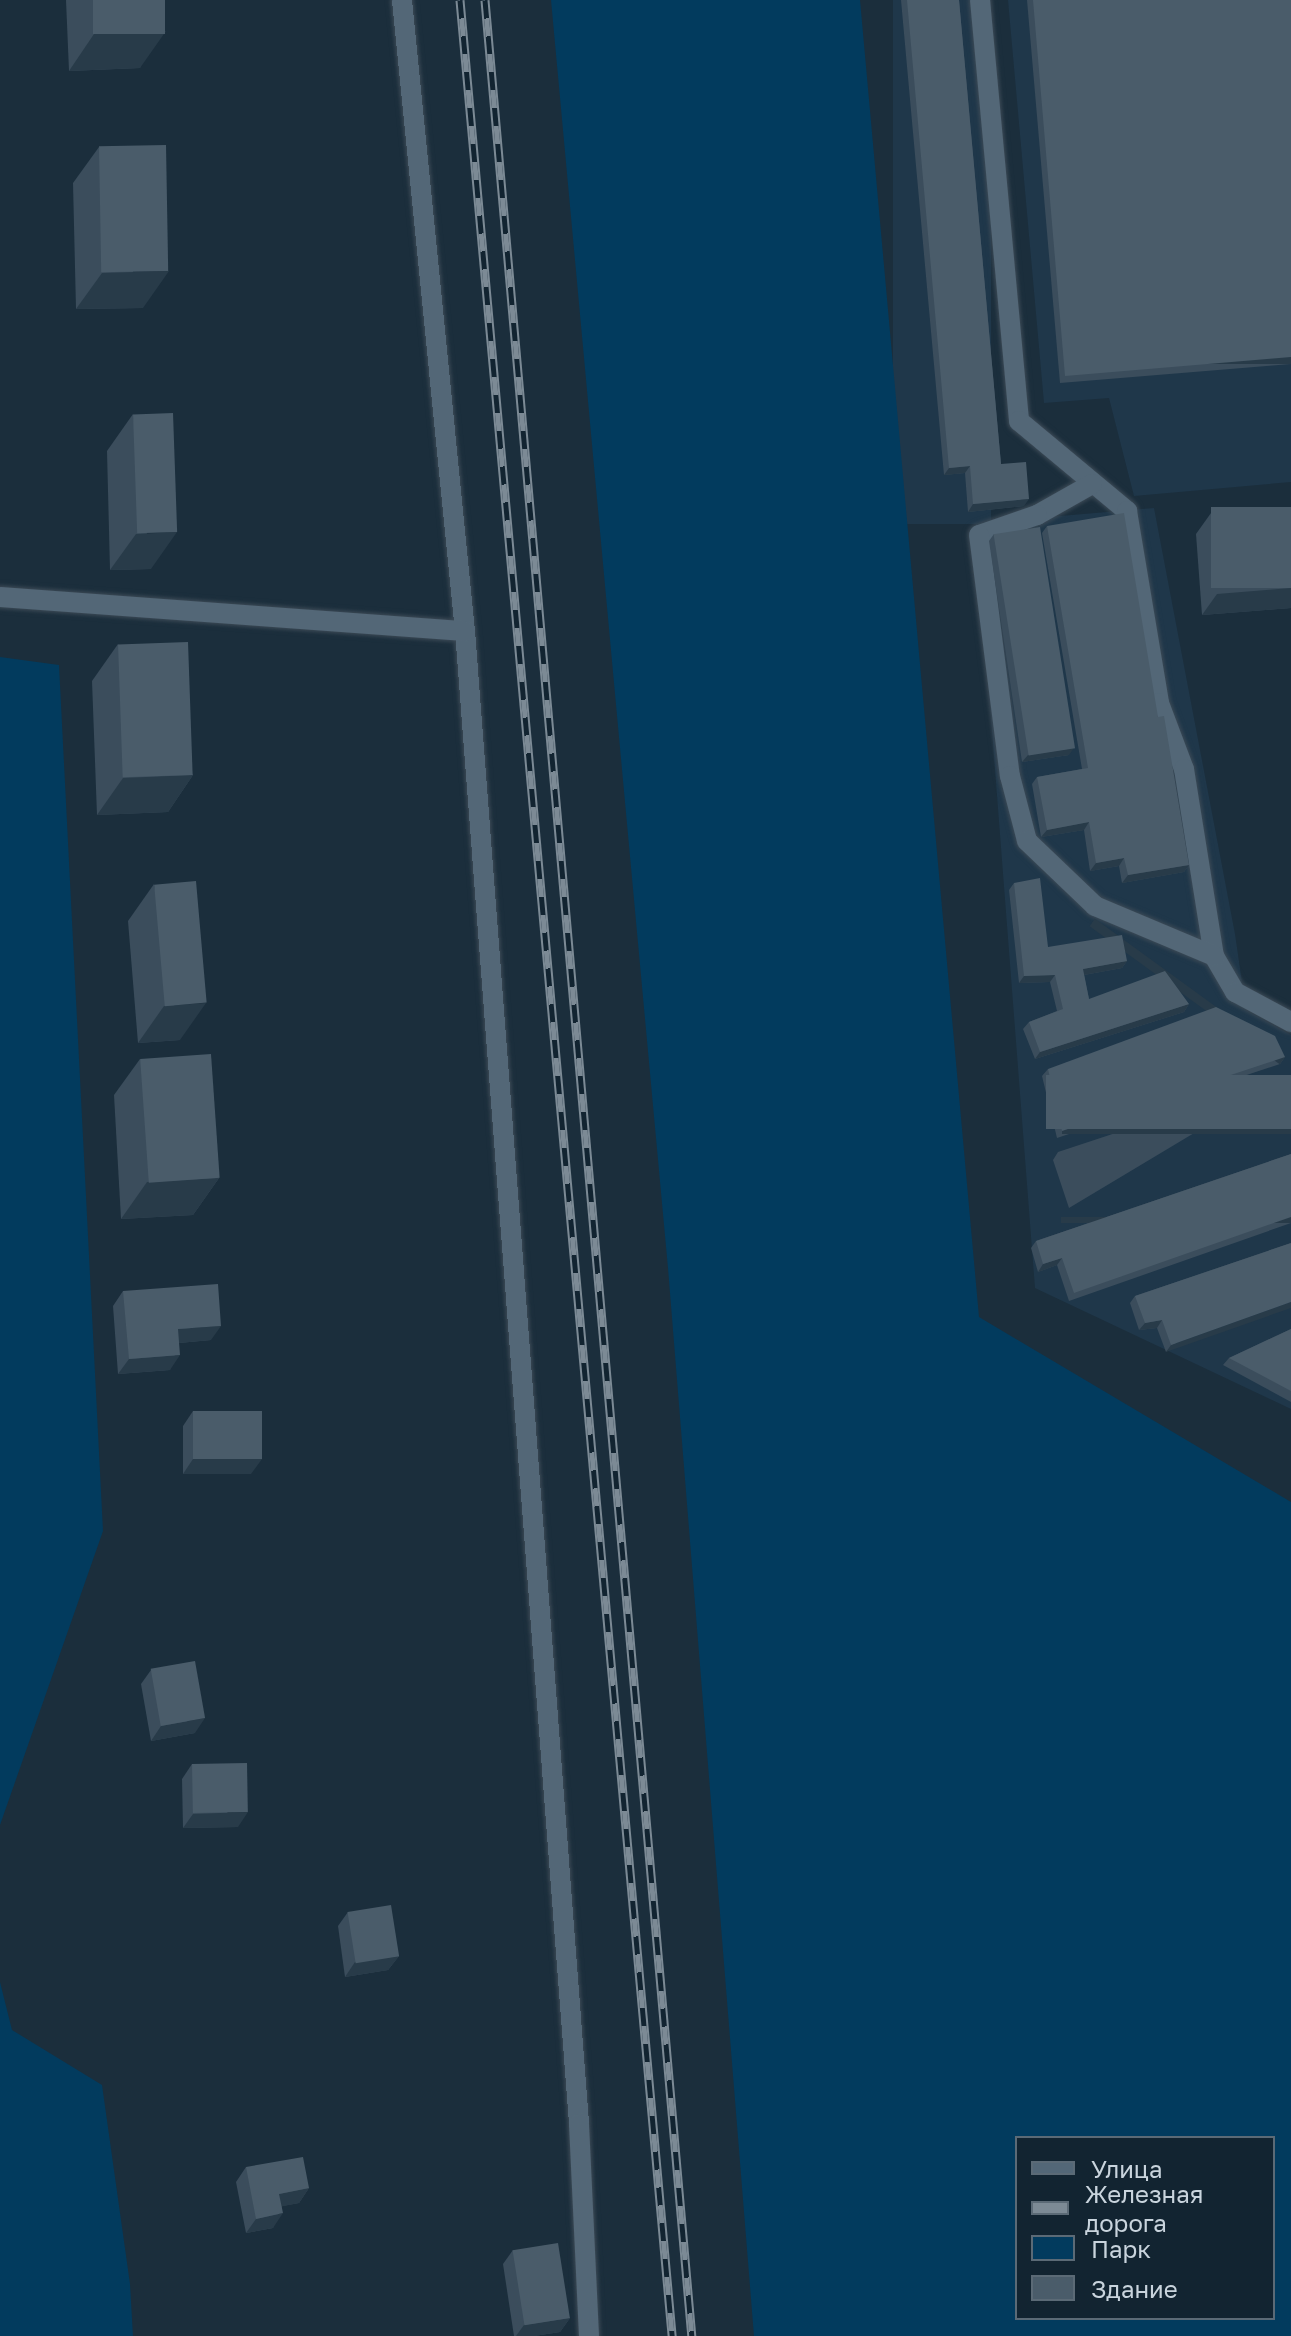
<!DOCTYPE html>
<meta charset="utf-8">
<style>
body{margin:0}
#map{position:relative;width:1291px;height:2336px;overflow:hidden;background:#1b2e3c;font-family:"Golos Text",sans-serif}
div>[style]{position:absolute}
.built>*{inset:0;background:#1f374a;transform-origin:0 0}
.green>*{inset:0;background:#023b5e}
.roads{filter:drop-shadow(0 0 2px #3c4a56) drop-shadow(0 0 2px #3c4a56)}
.minor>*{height:20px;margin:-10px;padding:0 10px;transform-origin:10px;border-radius:10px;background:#536777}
.rail>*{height:9px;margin-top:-4.5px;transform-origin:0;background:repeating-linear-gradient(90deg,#122431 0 18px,#7c8a95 0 36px);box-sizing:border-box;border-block:2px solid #7c8a95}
.wall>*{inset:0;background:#3b4d5c}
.shaded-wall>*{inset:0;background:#283b49;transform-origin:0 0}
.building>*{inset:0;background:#4a5c6a;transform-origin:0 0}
span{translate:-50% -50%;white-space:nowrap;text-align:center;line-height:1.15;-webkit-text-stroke:6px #122431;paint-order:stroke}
.legend{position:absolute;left:1015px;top:2136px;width:260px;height:184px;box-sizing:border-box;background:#122431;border:2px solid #5b6a76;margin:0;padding:10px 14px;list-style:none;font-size:24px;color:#c9d4dd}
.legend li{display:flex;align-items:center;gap:16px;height:40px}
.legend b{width:40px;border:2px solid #5b6a76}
</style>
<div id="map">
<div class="built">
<div style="left:893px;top:0;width:98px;height:524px"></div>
<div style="clip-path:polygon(1008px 0,1291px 0,1291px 482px,1134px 496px,1109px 398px,1044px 403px)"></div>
<div style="clip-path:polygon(1154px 508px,1235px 934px,1246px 1010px,1291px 1035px,1291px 1409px,1035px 1288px,976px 523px)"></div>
</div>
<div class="green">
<div style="clip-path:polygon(evenodd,551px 0,860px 0,979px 1317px,1291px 1502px,1291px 2336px,754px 2336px,668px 1268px,551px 0,1273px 2138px,1273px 2318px,1017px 2318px,1017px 2138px,1273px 2138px)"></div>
<div style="clip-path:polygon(0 657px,59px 665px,103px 1531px,0 1825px)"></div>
<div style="clip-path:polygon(0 1982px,12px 2030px,102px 2085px,130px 2284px,133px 2336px,0 2336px)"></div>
</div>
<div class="roads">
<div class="minor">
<div style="left:402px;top:0;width:634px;rotate:84.3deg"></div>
<div style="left:465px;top:631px;width:1497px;rotate:85.63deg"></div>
<div style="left:579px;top:2124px;width:212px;rotate:87.3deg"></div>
<div style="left:980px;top:0;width:423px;rotate:84.7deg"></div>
<div style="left:1019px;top:421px;width:141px;rotate:39.8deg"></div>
<div style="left:1127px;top:511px;width:195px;rotate:80.5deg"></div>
<div style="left:1159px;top:703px;width:71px;rotate:69.3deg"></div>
<div style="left:1184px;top:769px;width:189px;rotate:80.9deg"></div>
<div style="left:1214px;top:956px;width:42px;rotate:59.7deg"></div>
<div style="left:1235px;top:992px;width:64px;rotate:28.2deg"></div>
<div style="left:1092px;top:484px;width:63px;rotate:150.6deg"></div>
<div style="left:1037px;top:515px;width:61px;rotate:161deg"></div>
<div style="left:979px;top:535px;width:243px;rotate:82.7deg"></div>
<div style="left:1010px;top:776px;width:67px;rotate:75.3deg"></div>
<div style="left:1027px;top:841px;width:94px;rotate:43.7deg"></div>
<div style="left:1095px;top:906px;width:129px;rotate:22.8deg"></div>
<div style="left:0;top:597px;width:466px;rotate:4.2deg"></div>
</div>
</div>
<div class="rail">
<div style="left:460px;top:0;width:2346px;rotate:84.81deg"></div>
<div style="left:485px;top:0;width:2345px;rotate:84.94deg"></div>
</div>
<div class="wall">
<div style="clip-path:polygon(66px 0,165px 0,140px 68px,69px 71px)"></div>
<div style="clip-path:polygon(901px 0,959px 0,1001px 464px,1024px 506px,968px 512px,965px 473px,944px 475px)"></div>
<div style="clip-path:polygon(1027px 0,1291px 0,1291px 364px,1060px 383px)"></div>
<div style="clip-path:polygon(99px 147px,143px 308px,76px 309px,73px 183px)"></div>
<div style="clip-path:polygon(133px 414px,151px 569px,110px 570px,107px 451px)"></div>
<div style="clip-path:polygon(1291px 507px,1291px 608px,1202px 615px,1196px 534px,1211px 513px)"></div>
<div style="clip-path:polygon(1047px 526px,1158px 717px,1189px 865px,1184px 872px,1122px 883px,1119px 866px,1090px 871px,1084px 830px,1041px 837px,1032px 784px,1037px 777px,1082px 769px,1042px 533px)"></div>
<div style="clip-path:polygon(994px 534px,1069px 755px,1022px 762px,989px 541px)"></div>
<div style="clip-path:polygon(118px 644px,193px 775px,168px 812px,97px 815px,92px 681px)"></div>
<div style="clip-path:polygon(1014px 883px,1048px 947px,1127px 961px,1122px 968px,1084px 975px,1089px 999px,1189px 1004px,1184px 1012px,1035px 1059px,1023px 1029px,1029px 1022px,1057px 1011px,1050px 982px,1019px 983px,1009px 890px)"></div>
<div style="clip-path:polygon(154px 884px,180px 1040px,138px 1043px,128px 921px)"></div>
<div style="clip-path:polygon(1285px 1057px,1280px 1064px,1057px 1138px,1042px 1076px,1048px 1069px)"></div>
<div style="clip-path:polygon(140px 1059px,219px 1178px,193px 1215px,121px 1219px,114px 1095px)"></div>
<div style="clip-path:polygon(1291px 1075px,1069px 1208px,1053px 1160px,1058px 1152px)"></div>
<div style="clip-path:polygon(1291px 1154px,1291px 1223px,1069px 1301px,1057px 1265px,1038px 1272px,1031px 1248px,1036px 1241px)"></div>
<div style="clip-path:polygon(1291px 1243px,1166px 1352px,1157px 1328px,1139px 1330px,1130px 1303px,1135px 1296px)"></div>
<div style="clip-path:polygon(123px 1291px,211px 1340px,179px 1343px,170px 1370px,118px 1374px,113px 1306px)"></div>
<div style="clip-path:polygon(1291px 1329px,1291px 1402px,1223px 1365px,1229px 1358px)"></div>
<div style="clip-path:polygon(193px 1411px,251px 1474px,183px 1474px,183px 1426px)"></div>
<div style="clip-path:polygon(151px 1670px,195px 1733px,151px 1741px,141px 1684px)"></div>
<div style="clip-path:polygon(192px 1764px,238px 1827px,183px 1828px,182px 1779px)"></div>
<div style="clip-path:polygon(348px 1912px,399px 1956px,388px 1970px,345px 1977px,338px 1926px)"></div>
<div style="clip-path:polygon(246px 2167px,309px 2188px,299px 2203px,282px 2206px,273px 2228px,246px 2233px,236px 2182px)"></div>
<div style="clip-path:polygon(513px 2250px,570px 2318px,560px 2332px,534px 2336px,514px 2336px,503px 2264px)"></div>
</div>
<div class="shaded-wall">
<div style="clip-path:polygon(166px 31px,140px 68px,69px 71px,94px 34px)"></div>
<div style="clip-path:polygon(169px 271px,143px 308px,76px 309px,102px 273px)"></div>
<div style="left:1291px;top:357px;width:7px;height:227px;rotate:90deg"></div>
<div style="clip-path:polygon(970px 466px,965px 473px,944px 475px,949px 468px)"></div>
<div style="clip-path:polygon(1029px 499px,1024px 506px,968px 512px,973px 504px)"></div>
<div style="clip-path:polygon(177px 532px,151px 569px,110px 570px,136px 534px)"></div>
<div style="clip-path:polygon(1291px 588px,1291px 608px,1202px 615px,1217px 594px)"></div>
<div style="clip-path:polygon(1074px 748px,1069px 755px,1022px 762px,1028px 755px)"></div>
<div style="clip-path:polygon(193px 775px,168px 812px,97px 815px,123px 778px)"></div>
<div style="clip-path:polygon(1089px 822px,1084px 830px,1041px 837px,1047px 830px)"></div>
<div style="clip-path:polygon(1124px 858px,1119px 866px,1090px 871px,1096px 863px)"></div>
<div style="clip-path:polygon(1189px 865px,1184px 872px,1122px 883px,1128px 875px)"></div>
<div style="clip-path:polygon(1127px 961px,1122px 968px,1078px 976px,1083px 969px)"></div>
<div style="clip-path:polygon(1055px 975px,1050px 982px,1019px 983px,1024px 976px)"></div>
<div style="clip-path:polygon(206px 1003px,180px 1040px,138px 1043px,164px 1006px)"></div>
<div style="clip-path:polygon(1189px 1004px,1184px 1012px,1035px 1059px,1040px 1052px)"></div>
<div style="left:1285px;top:1057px;width:9px;height:235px;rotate:126deg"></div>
<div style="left:1291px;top:1129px;width:5px;height:229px;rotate:90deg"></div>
<div style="clip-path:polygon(219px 1178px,193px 1215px,121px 1219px,147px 1182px)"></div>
<div style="left:1291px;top:1217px;width:6px;height:230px;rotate:90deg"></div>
<div style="clip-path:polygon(1062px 1258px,1057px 1265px,1038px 1272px,1043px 1264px)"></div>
<div style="clip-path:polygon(1291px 1302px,1291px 1308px,1166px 1352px,1171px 1345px)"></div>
<div style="clip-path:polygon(1162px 1320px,1157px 1328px,1139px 1330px,1145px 1323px)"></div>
<div style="clip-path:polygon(221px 1326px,211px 1340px,168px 1344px,178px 1329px)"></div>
<div style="clip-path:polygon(180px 1355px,170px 1370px,118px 1374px,129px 1359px)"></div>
<div style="clip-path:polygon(193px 1459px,262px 1459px,251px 1474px,183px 1474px)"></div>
<div style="clip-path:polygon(205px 1718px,195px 1733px,151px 1741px,161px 1726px)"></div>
<div style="clip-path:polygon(248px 1812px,238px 1827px,183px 1828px,193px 1814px)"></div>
<div style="clip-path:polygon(399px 1956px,388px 1970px,345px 1977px,355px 1962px)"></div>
<div style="clip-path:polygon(309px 2188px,299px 2203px,269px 2209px,279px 2194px)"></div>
<div style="clip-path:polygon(283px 2213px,273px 2228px,246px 2233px,256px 2219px)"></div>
<div style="clip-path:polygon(570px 2318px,560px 2332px,534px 2336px,516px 2336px,524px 2325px)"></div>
</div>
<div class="building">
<div style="left:93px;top:0;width:72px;height:34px"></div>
<div style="clip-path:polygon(907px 0,959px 0,1001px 464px,1026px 462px,1029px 499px,973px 504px,970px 466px,949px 468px)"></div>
<div style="clip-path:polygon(1033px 0,1291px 0,1291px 357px,1065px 376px)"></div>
<div style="left:166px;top:145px;width:126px;height:67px;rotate:89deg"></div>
<div style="left:173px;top:413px;width:119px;height:40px;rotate:88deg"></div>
<div style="left:1291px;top:507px;width:81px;height:80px;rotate:90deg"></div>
<div style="clip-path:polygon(1124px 513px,1158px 717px,1164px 716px,1189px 865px,1128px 875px,1124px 858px,1096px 863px,1089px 822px,1047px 830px,1037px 777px,1088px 768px,1047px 526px)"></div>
<div style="left:1040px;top:527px;width:224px;height:47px;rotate:81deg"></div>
<div style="left:188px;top:642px;width:133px;height:70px;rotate:88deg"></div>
<div style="clip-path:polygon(1040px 878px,1048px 947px,1122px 935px,1127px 961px,1083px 969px,1089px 999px,1165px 971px,1189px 1004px,1040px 1052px,1029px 1022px,1063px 1009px,1055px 975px,1024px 976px,1014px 883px)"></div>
<div style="left:196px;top:881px;width:122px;height:42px;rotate:85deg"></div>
<div style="clip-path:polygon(1216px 1007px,1275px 1036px,1285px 1057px,1062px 1131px,1048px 1069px)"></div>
<div style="left:211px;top:1054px;width:124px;height:71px;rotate:86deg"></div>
<div style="left:1291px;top:1075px;width:54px;height:245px;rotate:90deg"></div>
<div style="clip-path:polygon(1291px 1154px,1291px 1217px,1074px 1293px,1062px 1258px,1043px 1264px,1036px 1241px)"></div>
<div style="clip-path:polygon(1291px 1243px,1291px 1302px,1171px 1345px,1162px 1320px,1145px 1323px,1135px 1296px)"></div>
<div style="clip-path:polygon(218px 1284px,221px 1326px,178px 1329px,180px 1355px,129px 1359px,123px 1291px)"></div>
<div style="clip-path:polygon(1291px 1329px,1291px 1391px,1229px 1358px)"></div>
<div style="left:193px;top:1411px;width:69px;height:48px"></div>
<div style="left:195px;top:1661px;width:58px;height:45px;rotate:80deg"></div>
<div style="left:247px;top:1763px;width:49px;height:55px;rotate:89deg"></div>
<div style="left:391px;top:1905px;width:52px;height:44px;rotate:81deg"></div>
<div style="clip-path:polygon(303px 2157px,309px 2188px,279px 2194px,283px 2213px,256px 2219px,246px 2167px)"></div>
<div style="left:558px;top:2243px;width:76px;height:46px;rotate:81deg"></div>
</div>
<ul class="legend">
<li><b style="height:10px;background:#536777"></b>Улица</li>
<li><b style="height:10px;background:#7c8a95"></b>Железная дорога</li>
<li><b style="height:22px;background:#023b5e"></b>Парк</li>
<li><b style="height:22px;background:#4a5c6a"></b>Здание</li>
</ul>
</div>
